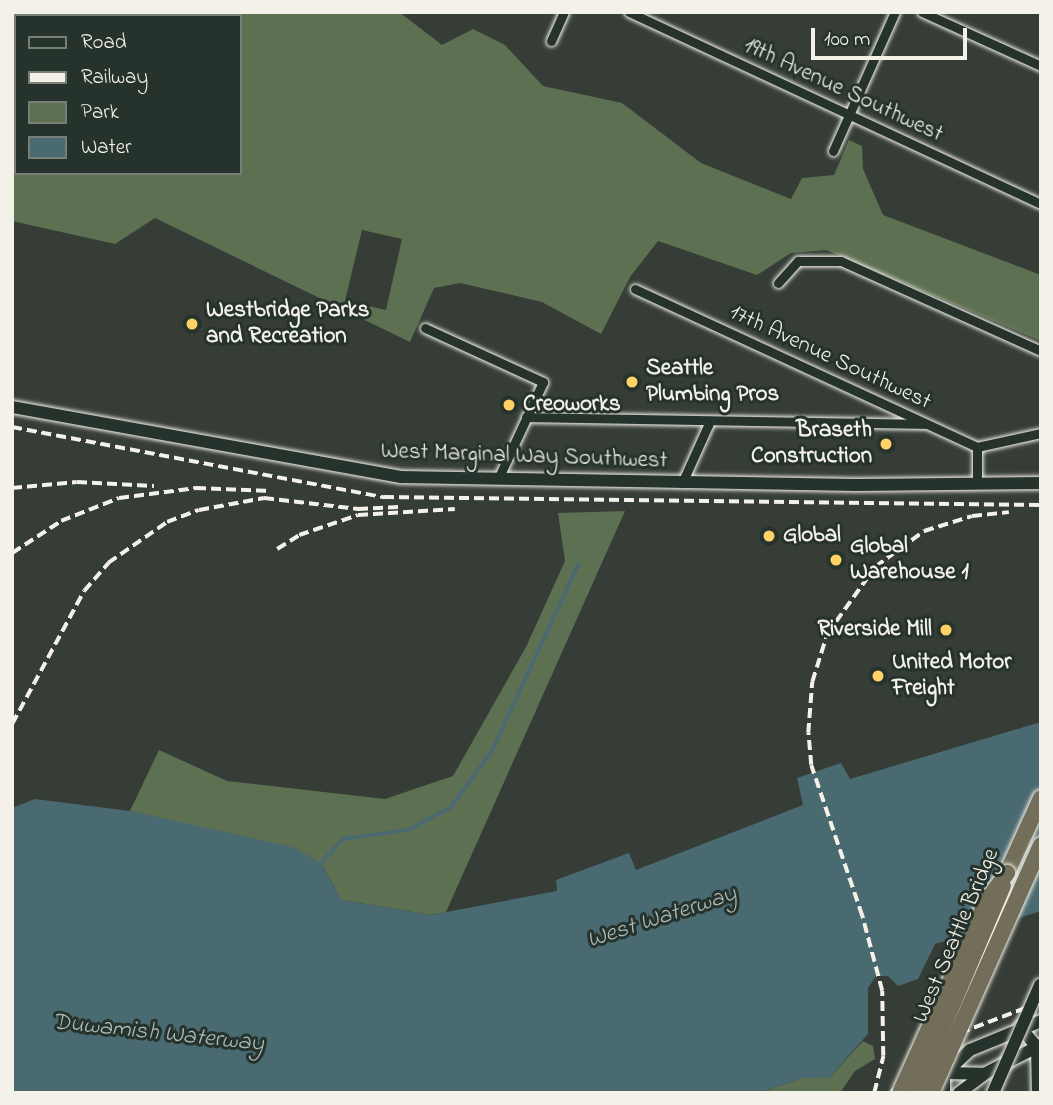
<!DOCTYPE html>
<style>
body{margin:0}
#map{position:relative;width:1053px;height:1105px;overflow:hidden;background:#353d36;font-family:"Indie Flower",sans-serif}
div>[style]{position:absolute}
.green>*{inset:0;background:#5e7052}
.water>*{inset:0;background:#4a6a71}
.stream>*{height:3.5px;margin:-1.75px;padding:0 1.75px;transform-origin:1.75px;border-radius:1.75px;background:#4a6a71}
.roads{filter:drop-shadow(0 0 2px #f4f1e8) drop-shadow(0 0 2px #f4f1e8)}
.street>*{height:9px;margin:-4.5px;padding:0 4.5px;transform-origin:4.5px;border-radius:4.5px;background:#26332d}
.secondary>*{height:12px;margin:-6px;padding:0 6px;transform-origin:6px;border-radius:6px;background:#26332d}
.highway>*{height:16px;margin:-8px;padding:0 8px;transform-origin:8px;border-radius:8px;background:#726e59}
.rail>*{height:3.5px;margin-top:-1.75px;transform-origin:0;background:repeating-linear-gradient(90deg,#f4f1e8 0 10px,transparent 0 15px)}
.bridges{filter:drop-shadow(0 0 2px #f4f1e8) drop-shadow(0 0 2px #f4f1e8)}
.secondary-bridge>*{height:12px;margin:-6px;padding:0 6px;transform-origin:6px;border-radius:6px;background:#26332d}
.highway-bridge>*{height:16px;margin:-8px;padding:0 8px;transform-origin:8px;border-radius:8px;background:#726e59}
.dots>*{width:19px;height:19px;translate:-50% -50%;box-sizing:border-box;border:4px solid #26332d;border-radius:50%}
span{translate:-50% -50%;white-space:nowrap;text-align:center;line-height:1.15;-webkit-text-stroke:6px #26332d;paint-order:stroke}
.street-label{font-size:23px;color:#f4f1e8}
.poi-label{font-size:23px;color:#f4f1e8;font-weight:700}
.left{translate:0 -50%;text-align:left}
.right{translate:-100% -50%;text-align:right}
.water-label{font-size:24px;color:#b0bbb8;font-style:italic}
.frame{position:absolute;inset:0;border:14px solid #f4f1e8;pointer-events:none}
.legend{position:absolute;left:14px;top:14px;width:228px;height:161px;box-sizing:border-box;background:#26332d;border:2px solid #787f78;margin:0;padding:9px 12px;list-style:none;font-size:21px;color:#f4f1e8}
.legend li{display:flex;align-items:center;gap:14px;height:35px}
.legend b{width:35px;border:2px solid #787f78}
.scale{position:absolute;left:811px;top:28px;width:156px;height:32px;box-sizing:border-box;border:4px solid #f4f1e8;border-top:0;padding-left:9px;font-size:21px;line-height:24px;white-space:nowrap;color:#f4f1e8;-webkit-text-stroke:5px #26332d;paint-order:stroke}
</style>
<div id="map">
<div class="green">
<div style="clip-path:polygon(evenodd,12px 12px,399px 12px,442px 45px,473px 29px,505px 45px,543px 86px,622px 103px,701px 163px,791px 199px,802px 178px,834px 175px,849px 140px,862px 146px,863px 169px,883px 215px,1041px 275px,1041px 341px,826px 250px,791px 253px,757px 275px,658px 241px,630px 277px,601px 334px,542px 302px,460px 283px,434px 288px,410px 342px,155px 218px,115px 244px,12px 221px,12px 12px,16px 16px,240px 16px,240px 173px,16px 173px,16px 16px,12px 12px,362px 230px,402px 239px,386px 310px,345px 301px,362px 230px)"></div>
<div style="clip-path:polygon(625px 511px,446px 912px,430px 915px,341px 900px,321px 863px,130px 811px,159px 750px,227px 781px,385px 799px,453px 776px,526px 647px,565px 561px,558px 513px)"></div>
<div style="clip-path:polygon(863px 1041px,873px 1046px,875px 1059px,855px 1071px,840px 1093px,759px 1093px,802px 1078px,829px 1078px)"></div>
</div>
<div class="water">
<div style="clip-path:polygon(1041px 722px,1041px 911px,935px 944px,918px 979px,898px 986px,888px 976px,876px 976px,868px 988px,868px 1034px,829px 1078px,802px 1078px,759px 1093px,12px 1093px,12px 808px,35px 799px,130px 811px,293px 847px,321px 863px,341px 900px,430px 915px,557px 891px,556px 880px,629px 853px,636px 870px,803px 805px,797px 778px,841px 763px,850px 779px)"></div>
</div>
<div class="stream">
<div style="left:321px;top:863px;width:33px;rotate:-47deg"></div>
<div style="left:343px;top:839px;width:66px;rotate:-7.9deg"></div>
<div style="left:408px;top:830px;width:49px;rotate:-28.1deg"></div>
<div style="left:451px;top:807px;width:69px;rotate:-53.8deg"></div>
<div style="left:492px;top:751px;width:205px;rotate:-65.2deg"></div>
</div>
<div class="roads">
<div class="street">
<div style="left:629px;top:12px;width:455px;rotate:25deg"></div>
<div style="left:922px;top:12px;width:131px;rotate:24.4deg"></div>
<div style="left:551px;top:41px;width:32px;rotate:-66deg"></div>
<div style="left:833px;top:151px;width:152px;rotate:-66deg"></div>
<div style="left:778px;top:283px;width:30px;rotate:-48deg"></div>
<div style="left:798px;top:261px;width:43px"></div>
<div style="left:841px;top:261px;width:219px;rotate:24.2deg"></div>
<div style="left:635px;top:289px;width:377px;rotate:24.8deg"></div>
<div style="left:425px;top:328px;width:130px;rotate:24.6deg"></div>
<div style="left:543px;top:382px;width:107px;rotate:114.9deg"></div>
<div style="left:526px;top:417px;width:399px;rotate:1deg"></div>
<div style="left:977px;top:447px;width:66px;rotate:-12.3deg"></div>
<div style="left:977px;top:482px;width:35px;rotate:-90deg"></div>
<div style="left:682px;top:483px;width:68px;rotate:-65.7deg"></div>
</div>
<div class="secondary">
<div style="left:12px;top:407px;width:395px;rotate:10.2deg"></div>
<div style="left:401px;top:477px;width:455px;rotate:1deg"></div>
<div style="left:856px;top:485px;width:185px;rotate:-0.6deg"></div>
<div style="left:1020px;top:1027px;width:26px;rotate:50deg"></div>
<div style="left:1037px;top:1047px;width:46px;rotate:88.8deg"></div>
<div style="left:942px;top:1076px;width:38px;rotate:-43deg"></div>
<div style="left:970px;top:1050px;width:77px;rotate:-22.2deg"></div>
<div style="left:944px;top:1093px;width:20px;rotate:-90deg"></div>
<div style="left:944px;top:1073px;width:39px;rotate:1deg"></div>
<div style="left:959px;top:1093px;width:31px;rotate:-37deg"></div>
<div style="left:984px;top:1074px;width:64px;rotate:-27deg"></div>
</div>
<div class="highway">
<div style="left:1007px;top:873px;width:82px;rotate:-65.6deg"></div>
</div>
</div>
<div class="rail">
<div style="left:12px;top:427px;width:379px;rotate:10.7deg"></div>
<div style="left:384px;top:497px;width:657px;rotate:0.7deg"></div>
<div style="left:12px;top:488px;width:65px;rotate:-5.3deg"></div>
<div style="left:77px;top:482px;width:77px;rotate:3deg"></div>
<div style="left:277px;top:549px;width:26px;rotate:-32deg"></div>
<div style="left:299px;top:535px;width:62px;rotate:-18.7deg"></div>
<div style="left:358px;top:515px;width:97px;rotate:-3.5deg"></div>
<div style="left:12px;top:553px;width:59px;rotate:-33.1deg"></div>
<div style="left:61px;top:521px;width:62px;rotate:-21.6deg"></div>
<div style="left:119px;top:498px;width:78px;rotate:-7.4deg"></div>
<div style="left:196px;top:488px;width:75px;rotate:2.3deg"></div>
<div style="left:12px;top:724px;width:151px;rotate:-61.6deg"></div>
<div style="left:84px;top:591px;width:37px;rotate:-49deg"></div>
<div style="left:108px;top:563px;width:72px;rotate:-34.8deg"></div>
<div style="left:167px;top:522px;width:34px;rotate:-21deg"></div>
<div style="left:199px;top:510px;width:66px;rotate:-10.5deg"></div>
<div style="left:264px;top:498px;width:95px;rotate:6.7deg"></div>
<div style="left:358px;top:509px;width:41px;rotate:-2.8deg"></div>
<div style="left:874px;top:1093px;width:38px;rotate:-76deg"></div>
<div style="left:883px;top:1056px;width:65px;rotate:-90.9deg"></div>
<div style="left:882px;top:991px;width:78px;rotate:-104.9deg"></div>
<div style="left:862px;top:916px;width:159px;rotate:-108.7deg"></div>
<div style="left:811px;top:765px;width:32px;rotate:-95deg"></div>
<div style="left:808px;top:733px;width:51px;rotate:-85.5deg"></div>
<div style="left:812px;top:682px;width:50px;rotate:-72.6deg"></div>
<div style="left:827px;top:634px;width:82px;rotate:-54.4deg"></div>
<div style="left:875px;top:567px;width:61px;rotate:-36.3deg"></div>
<div style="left:924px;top:531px;width:50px;rotate:-17.4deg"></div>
<div style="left:972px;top:516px;width:37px;rotate:-6deg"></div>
<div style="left:891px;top:1093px;width:47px;rotate:-48.5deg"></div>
<div style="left:922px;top:1058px;width:45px;rotate:-33.3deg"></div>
<div style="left:960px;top:1033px;width:87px;rotate:-20.9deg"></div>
</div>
<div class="bridges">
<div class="secondary-bridge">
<div style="left:993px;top:1093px;width:118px;rotate:-66.5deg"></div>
</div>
<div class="highway-bridge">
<div style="left:900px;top:1093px;width:209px;rotate:-65.8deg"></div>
<div style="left:986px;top:902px;width:36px;rotate:-54deg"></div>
<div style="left:915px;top:1093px;width:225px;rotate:-67deg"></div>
<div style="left:931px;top:1093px;width:271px;rotate:-66.1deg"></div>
</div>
</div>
<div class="dots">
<div style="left:192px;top:324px;background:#ffd166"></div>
<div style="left:632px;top:382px;background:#ffd166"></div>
<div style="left:509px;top:405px;background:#ffd166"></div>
<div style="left:886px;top:444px;background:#ffd166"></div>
<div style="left:769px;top:536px;background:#ffd166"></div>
<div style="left:836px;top:560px;background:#ffd166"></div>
<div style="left:946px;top:630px;background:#ffd166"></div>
<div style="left:878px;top:676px;background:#ffd166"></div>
</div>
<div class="street-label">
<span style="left:843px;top:91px;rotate:25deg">19th Avenue Southwest</span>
<span style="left:830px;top:358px;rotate:25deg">17th Avenue Southwest</span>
<span style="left:524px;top:457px;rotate:2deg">West Marginal Way Southwest</span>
<span style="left:957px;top:936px;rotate:-67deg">West Seattle Bridge</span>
</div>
<div class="poi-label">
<span class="left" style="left:206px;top:324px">Westbridge Parks<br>and Recreation</span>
<span class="left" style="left:646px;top:382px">Seattle<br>Plumbing Pros</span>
<span class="left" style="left:523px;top:405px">Creoworks</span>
<span class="right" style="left:872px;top:444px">Braseth<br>Construction</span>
<span class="left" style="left:783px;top:536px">Global</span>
<span class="left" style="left:850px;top:560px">Global<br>Warehouse 1</span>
<span class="right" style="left:932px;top:630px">Riverside Mill</span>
<span class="left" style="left:892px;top:676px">United Motor<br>Freight</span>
</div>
<div class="water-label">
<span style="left:662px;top:918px;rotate:-18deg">West Waterway</span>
<span style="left:158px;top:1034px;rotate:6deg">Duwamish Waterway</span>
</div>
<div class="frame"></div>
<ul class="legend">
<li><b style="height:9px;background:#26332d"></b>Road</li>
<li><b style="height:9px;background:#f4f1e8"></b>Railway</li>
<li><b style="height:19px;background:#5e7052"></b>Park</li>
<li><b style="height:19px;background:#4a6a71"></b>Water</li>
</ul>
<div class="scale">100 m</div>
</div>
